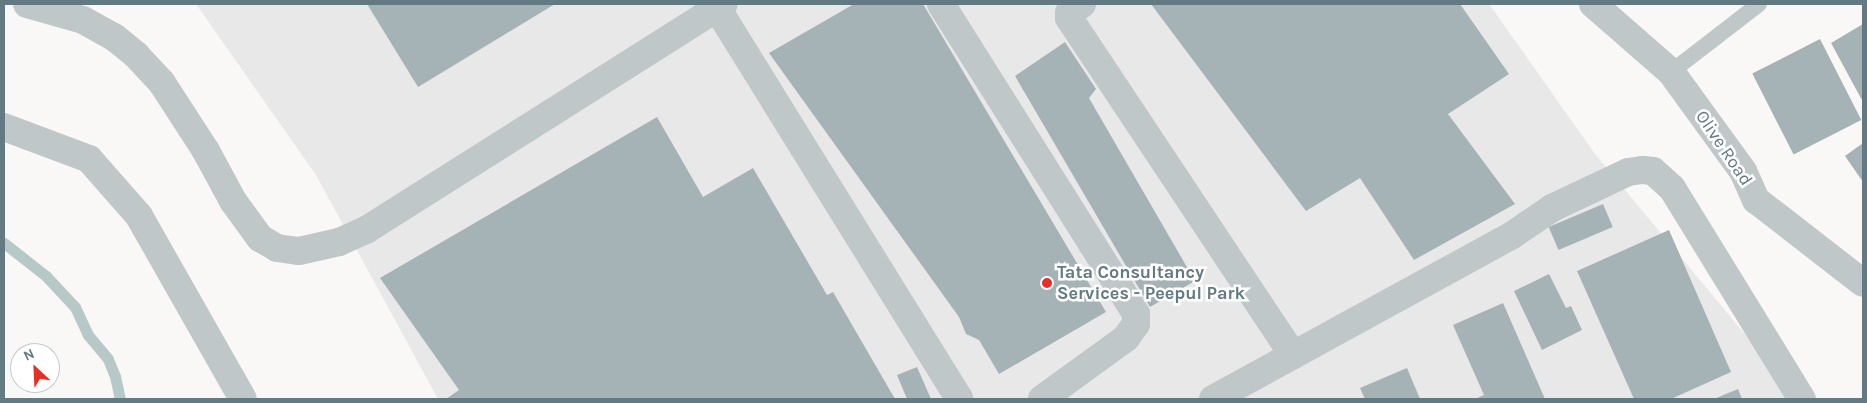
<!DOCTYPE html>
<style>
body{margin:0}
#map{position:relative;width:1867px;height:403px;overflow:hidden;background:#f9f8f6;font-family:Karla,sans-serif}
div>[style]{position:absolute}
.built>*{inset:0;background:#e7e8e7}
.stream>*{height:11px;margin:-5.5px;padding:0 5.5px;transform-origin:5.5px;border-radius:5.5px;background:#b7c8c9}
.building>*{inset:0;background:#a6b3b6;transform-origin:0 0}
.service>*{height:16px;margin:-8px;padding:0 8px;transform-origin:8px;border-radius:8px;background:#c0c7c9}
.minor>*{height:28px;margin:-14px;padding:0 14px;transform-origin:14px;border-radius:14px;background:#c0c7c9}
.dots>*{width:14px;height:14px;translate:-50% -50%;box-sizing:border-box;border:2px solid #fff;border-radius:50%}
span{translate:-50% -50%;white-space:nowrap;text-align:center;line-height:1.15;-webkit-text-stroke:5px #fff;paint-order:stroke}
.street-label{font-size:18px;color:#637a82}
.poi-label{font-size:18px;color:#637a82;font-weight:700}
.left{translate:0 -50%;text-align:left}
.frame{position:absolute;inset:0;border:5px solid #637a82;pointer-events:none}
.north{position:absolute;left:10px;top:343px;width:50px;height:50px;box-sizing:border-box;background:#fff;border:1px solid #c1cacd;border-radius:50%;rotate:335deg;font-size:14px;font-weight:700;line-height:20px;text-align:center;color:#637a82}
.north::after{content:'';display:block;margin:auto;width:18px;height:22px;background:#e92e27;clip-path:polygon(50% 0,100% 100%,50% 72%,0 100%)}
</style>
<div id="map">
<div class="built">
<div style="clip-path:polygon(196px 4px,1489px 4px,1595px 154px,1799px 399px,438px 399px,316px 175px)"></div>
</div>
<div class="stream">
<div style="left:4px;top:243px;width:53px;rotate:38.2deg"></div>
<div style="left:46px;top:276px;width:42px;rotate:46.9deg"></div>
<div style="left:75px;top:307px;width:31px;rotate:65deg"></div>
<div style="left:88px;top:335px;width:31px;rotate:50deg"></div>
<div style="left:108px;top:359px;width:18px;rotate:68deg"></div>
<div style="left:115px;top:376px;width:24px;rotate:78deg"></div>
</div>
<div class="building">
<div style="clip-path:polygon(367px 4px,555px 4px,418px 87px)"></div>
<div style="clip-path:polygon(854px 4px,923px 4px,1106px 312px,999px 374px,979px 340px,966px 334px,959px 317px,769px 53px)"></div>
<div style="clip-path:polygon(1151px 4px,1460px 4px,1509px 74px,1448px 114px,1515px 204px,1414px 260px,1360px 178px,1306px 211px)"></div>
<div style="clip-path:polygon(1863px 24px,1863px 102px,1831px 43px)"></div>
<div style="left:1820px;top:39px;width:91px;height:76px;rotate:63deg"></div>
<div style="clip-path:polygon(1065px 42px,1096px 89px,1089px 98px,1195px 281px,1150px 307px,1015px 76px)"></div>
<div style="clip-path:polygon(657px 117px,703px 197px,753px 168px,827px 295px,833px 292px,895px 399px,446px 399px,459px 390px,380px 278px)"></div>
<div style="clip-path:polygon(1863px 143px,1863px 182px,1845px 156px)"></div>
<div style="left:1603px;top:204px;width:25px;height:59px;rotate:67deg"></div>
<div style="clip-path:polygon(1669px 230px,1731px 372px,1671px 399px,1634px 399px,1577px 271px)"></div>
<div style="clip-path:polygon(1549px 274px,1566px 308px,1571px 306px,1582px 330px,1542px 350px,1514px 291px)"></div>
<div style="clip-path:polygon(1503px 303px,1545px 399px,1475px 399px,1484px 395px,1453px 325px)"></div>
<div style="clip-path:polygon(917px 367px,931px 399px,907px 399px,897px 375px)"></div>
<div style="clip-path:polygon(1407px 368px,1420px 399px,1365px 399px,1360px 388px)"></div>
<div style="clip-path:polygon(1738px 389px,1742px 399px,1714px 399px)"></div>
</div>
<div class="service">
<div style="left:1671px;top:72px;width:111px;rotate:-37.7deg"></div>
</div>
<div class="minor">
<div style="left:27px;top:4px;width:58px;rotate:15.9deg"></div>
<div style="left:83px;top:20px;width:35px;rotate:29deg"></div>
<div style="left:114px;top:37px;width:28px;rotate:39deg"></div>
<div style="left:136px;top:55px;width:38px;rotate:47deg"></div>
<div style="left:162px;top:83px;width:81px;rotate:57.1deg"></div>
<div style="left:206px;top:151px;width:57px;rotate:61.6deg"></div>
<div style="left:233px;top:201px;width:46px;rotate:53.9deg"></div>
<div style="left:260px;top:238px;width:20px;rotate:30deg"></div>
<div style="left:277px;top:248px;width:22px;rotate:8deg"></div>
<div style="left:299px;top:251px;width:41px;rotate:-12.7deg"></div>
<div style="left:339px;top:242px;width:30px;rotate:-24deg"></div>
<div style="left:366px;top:230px;width:423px;rotate:-32.3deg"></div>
<div style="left:941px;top:4px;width:366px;rotate:57.8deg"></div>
<div style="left:1136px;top:314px;width:10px;rotate:90deg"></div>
<div style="left:1136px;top:324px;width:17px;rotate:126deg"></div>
<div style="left:1126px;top:338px;width:104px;rotate:144deg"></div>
<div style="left:1082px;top:4px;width:16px;rotate:145deg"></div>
<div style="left:1069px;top:13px;width:5px;rotate:90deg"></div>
<div style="left:1069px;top:18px;width:405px;rotate:56.4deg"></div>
<div style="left:1593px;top:4px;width:103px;rotate:41.1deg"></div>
<div style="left:1671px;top:72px;width:122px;rotate:54deg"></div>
<div style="left:1743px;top:171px;width:32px;rotate:66deg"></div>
<div style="left:1756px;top:200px;width:135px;rotate:37.8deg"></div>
<div style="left:717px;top:8px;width:460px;rotate:58.2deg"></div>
<div style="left:4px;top:127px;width:91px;rotate:20.6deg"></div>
<div style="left:89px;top:159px;width:76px;rotate:48.7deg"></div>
<div style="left:139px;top:216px;width:210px;rotate:60.4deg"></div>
<div style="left:1213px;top:399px;width:340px;rotate:-28.7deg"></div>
<div style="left:1511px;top:236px;width:50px;rotate:-34.3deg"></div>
<div style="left:1552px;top:208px;width:84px;rotate:-25.3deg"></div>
<div style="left:1628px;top:172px;width:15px;rotate:-8deg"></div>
<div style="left:1643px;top:170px;width:10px;rotate:6deg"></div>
<div style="left:1653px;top:171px;width:25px;rotate:42deg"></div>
<div style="left:1672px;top:188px;width:248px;rotate:58.4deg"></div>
</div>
<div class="dots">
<div style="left:1047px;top:283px;background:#e92e27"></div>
</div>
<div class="street-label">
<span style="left:1724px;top:148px;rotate:56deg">Olive Road</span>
</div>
<div class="poi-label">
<span class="left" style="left:1057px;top:283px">Tata Consultancy<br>Services - Peepul Park</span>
</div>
<div class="frame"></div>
<div class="north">N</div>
</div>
